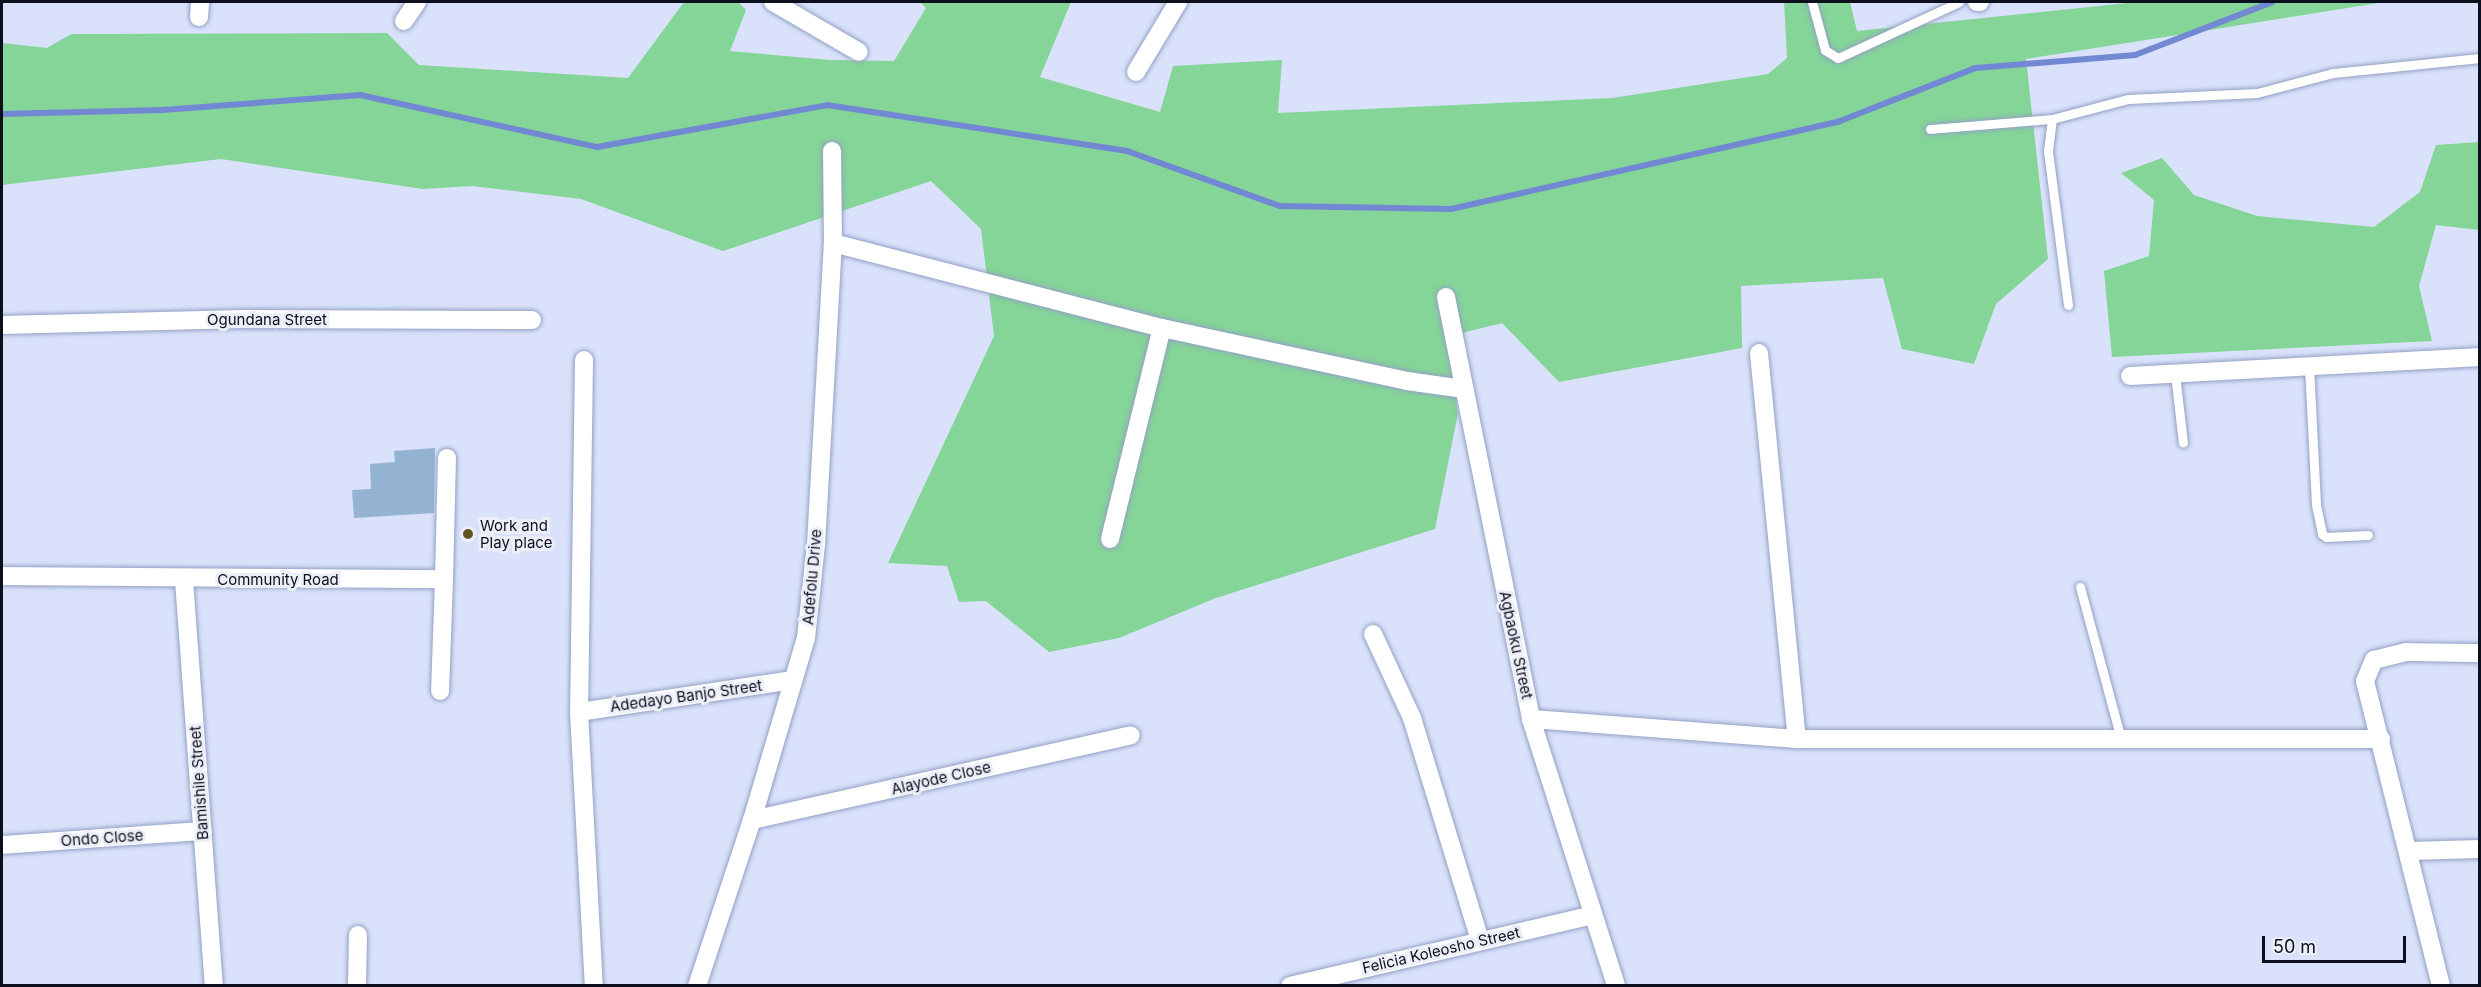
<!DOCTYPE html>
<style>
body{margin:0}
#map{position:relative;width:2481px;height:987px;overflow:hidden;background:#d9e2fa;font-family:Inter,sans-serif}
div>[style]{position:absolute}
.green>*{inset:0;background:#85d498}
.stream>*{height:6px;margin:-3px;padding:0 3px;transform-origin:3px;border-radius:3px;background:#7288d2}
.building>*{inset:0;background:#94b2d2}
.roads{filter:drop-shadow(0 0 2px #93a0c6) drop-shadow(0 0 2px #93a0c6)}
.lane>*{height:9px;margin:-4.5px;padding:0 4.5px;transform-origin:4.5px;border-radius:4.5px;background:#fff}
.street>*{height:18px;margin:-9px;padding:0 9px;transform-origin:9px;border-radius:9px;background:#fff}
.dots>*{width:16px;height:16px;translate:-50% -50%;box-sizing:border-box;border:3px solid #eceff7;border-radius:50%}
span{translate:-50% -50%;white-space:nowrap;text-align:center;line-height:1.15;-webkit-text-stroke:6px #eceff7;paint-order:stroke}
.street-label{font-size:15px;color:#0c101e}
.poi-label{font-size:15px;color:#0c101e}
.left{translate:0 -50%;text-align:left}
.frame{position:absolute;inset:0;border:3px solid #0c101e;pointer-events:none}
.scale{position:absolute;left:2262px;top:936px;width:144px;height:27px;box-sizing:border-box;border:3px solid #0c101e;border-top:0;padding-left:8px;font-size:18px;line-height:21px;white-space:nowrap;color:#0c101e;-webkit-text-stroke:4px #eceff7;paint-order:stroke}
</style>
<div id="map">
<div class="green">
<div style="clip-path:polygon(684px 2px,738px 2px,746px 10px,730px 51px,830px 60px,894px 61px,926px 8px,920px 2px,1071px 2px,1040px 77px,1160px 112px,1173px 66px,1282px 60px,1278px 113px,1612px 98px,1768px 74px,1787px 58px,1784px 2px,1850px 2px,1857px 31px,2137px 2px,2385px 2px,2026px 59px,2048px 259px,1996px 304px,1974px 364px,1902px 349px,1883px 278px,1741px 286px,1742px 348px,1559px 382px,1502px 323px,1446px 337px,1458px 413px,1435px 529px,1216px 598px,1119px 638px,1049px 652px,986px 601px,959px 602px,947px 566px,888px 563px,994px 336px,981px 229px,931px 181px,723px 251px,581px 199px,472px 186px,423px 189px,221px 159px,2px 185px,2px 43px,47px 48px,71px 34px,387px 33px,419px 65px,628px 78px)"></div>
<div style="clip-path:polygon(2479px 142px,2479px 230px,2436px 225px,2419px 286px,2432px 341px,2112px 357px,2104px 271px,2149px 256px,2154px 200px,2121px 173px,2162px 158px,2194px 195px,2257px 216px,2374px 227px,2420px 192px,2436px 145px)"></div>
</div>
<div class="stream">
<div style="left:2px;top:114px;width:160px;rotate:-1.4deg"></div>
<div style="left:162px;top:110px;width:199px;rotate:-4.3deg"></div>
<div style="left:360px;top:95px;width:243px;rotate:12.4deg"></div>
<div style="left:597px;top:147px;width:234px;rotate:-10.3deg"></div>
<div style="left:827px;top:105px;width:304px;rotate:8.7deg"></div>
<div style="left:1127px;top:151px;width:163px;rotate:19.8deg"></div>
<div style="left:1280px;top:206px;width:171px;rotate:1deg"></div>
<div style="left:1451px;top:209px;width:399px;rotate:-12.7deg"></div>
<div style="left:1840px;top:121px;width:145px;rotate:-21.4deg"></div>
<div style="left:1975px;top:68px;width:161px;rotate:-4.6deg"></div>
<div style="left:2135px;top:55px;width:147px;rotate:-21.1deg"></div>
</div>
<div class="building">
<div style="clip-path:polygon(435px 448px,434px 513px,354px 518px,352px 490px,371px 489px,370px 464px,395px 462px,394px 451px)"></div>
</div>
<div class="roads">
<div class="lane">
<div style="left:1812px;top:2px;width:50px;rotate:74.8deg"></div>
<div style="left:1825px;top:50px;width:15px;rotate:32deg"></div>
<div style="left:1838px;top:58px;width:133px;rotate:-24.8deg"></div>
<div style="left:1930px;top:129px;width:122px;rotate:-4.7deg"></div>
<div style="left:2068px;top:305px;width:155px;rotate:-97.4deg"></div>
<div style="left:2048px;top:151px;width:32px;rotate:-83deg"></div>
<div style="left:2052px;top:119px;width:79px;rotate:-14.7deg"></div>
<div style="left:2128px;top:99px;width:129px;rotate:-2.7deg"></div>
<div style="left:2257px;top:93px;width:79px;rotate:-14.7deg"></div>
<div style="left:2333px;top:73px;width:148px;rotate:-5.8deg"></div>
<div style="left:2309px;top:366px;width:139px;rotate:87.1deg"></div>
<div style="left:2316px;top:505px;width:30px;rotate:78deg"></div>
<div style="left:2322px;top:534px;width:5px;rotate:37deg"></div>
<div style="left:2326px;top:537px;width:42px;rotate:-2.7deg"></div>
<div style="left:2175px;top:374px;width:69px;rotate:83.4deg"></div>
<div style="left:2080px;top:587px;width:157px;rotate:74.9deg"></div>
</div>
<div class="street">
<div style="left:773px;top:2px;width:99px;rotate:30.2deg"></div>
<div style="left:1977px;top:2px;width:3px"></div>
<div style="left:199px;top:17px;width:15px;rotate:-86deg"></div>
<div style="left:404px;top:21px;width:23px;rotate:-56deg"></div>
<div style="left:1136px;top:72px;width:82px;rotate:-59deg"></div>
<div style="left:833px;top:243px;width:340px;rotate:14.5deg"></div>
<div style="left:1162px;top:328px;width:251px;rotate:12.2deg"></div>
<div style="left:1407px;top:381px;width:58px;rotate:8deg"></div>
<div style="left:1446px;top:297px;width:430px;rotate:78.6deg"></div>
<div style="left:1531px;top:719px;width:280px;rotate:72.3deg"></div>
<div style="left:2px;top:325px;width:241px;rotate:-1.4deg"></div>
<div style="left:243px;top:319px;width:289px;rotate:0.2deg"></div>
<div style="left:1759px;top:353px;width:388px;rotate:84.4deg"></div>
<div style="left:584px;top:360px;width:352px;rotate:90.8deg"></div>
<div style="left:579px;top:712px;width:274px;rotate:86.9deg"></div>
<div style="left:2130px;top:376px;width:351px;rotate:-3.1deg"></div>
<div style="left:1110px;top:539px;width:217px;rotate:-76.2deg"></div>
<div style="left:2px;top:576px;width:442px;rotate:0.4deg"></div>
<div style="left:444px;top:579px;width:112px;rotate:92deg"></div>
<div style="left:444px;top:579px;width:121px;rotate:-88.6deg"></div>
<div style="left:184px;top:580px;width:407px;rotate:85.8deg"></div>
<div style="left:1373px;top:634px;width:93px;rotate:65.1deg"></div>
<div style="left:1412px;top:718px;width:232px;rotate:73deg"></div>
<div style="left:579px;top:712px;width:216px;rotate:-8.5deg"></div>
<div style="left:1531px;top:719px;width:267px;rotate:4.3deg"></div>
<div style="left:1797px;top:739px;width:584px"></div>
<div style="left:752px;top:820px;width:388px;rotate:-12.6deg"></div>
<div style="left:2px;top:845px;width:201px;rotate:-4deg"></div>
<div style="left:2409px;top:851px;width:71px;rotate:-1.6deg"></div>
<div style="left:357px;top:986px;width:51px;rotate:-88.9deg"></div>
<div style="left:697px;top:986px;width:175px;rotate:-71.7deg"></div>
<div style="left:752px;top:820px;width:190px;rotate:-73.5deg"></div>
<div style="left:806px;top:638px;width:94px;rotate:-83.9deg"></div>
<div style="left:816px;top:545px;width:302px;rotate:-86.8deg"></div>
<div style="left:833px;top:243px;width:92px;rotate:-90.6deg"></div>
<div style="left:1290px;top:986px;width:310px;rotate:-13.2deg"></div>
<div style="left:2441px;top:986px;width:314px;rotate:-104deg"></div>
<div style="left:2365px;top:681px;width:23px;rotate:-67deg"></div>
<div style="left:2374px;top:660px;width:33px;rotate:-14deg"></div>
<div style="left:2406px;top:652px;width:74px;rotate:0.8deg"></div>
</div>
</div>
<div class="dots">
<div style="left:468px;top:534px;background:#655421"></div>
</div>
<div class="street-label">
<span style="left:267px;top:320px">Ogundana Street</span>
<span style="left:812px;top:577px;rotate:-85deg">Adefolu Drive</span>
<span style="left:278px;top:580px">Community Road</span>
<span style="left:1516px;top:645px;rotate:78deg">Agbaoku Street</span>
<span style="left:686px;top:696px;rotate:-8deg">Adedayo Banjo Street</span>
<span style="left:941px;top:778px;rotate:-13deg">Alayode Close</span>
<span style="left:199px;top:783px;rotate:-94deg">Bamishile Street</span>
<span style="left:102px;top:838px;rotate:-4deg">Ondo Close</span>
<span style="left:1441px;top:950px;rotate:-13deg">Felicia Koleosho Street</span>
</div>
<div class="poi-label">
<span class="left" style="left:480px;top:534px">Work and<br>Play place</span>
</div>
<div class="frame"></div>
<div class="scale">50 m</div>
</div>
